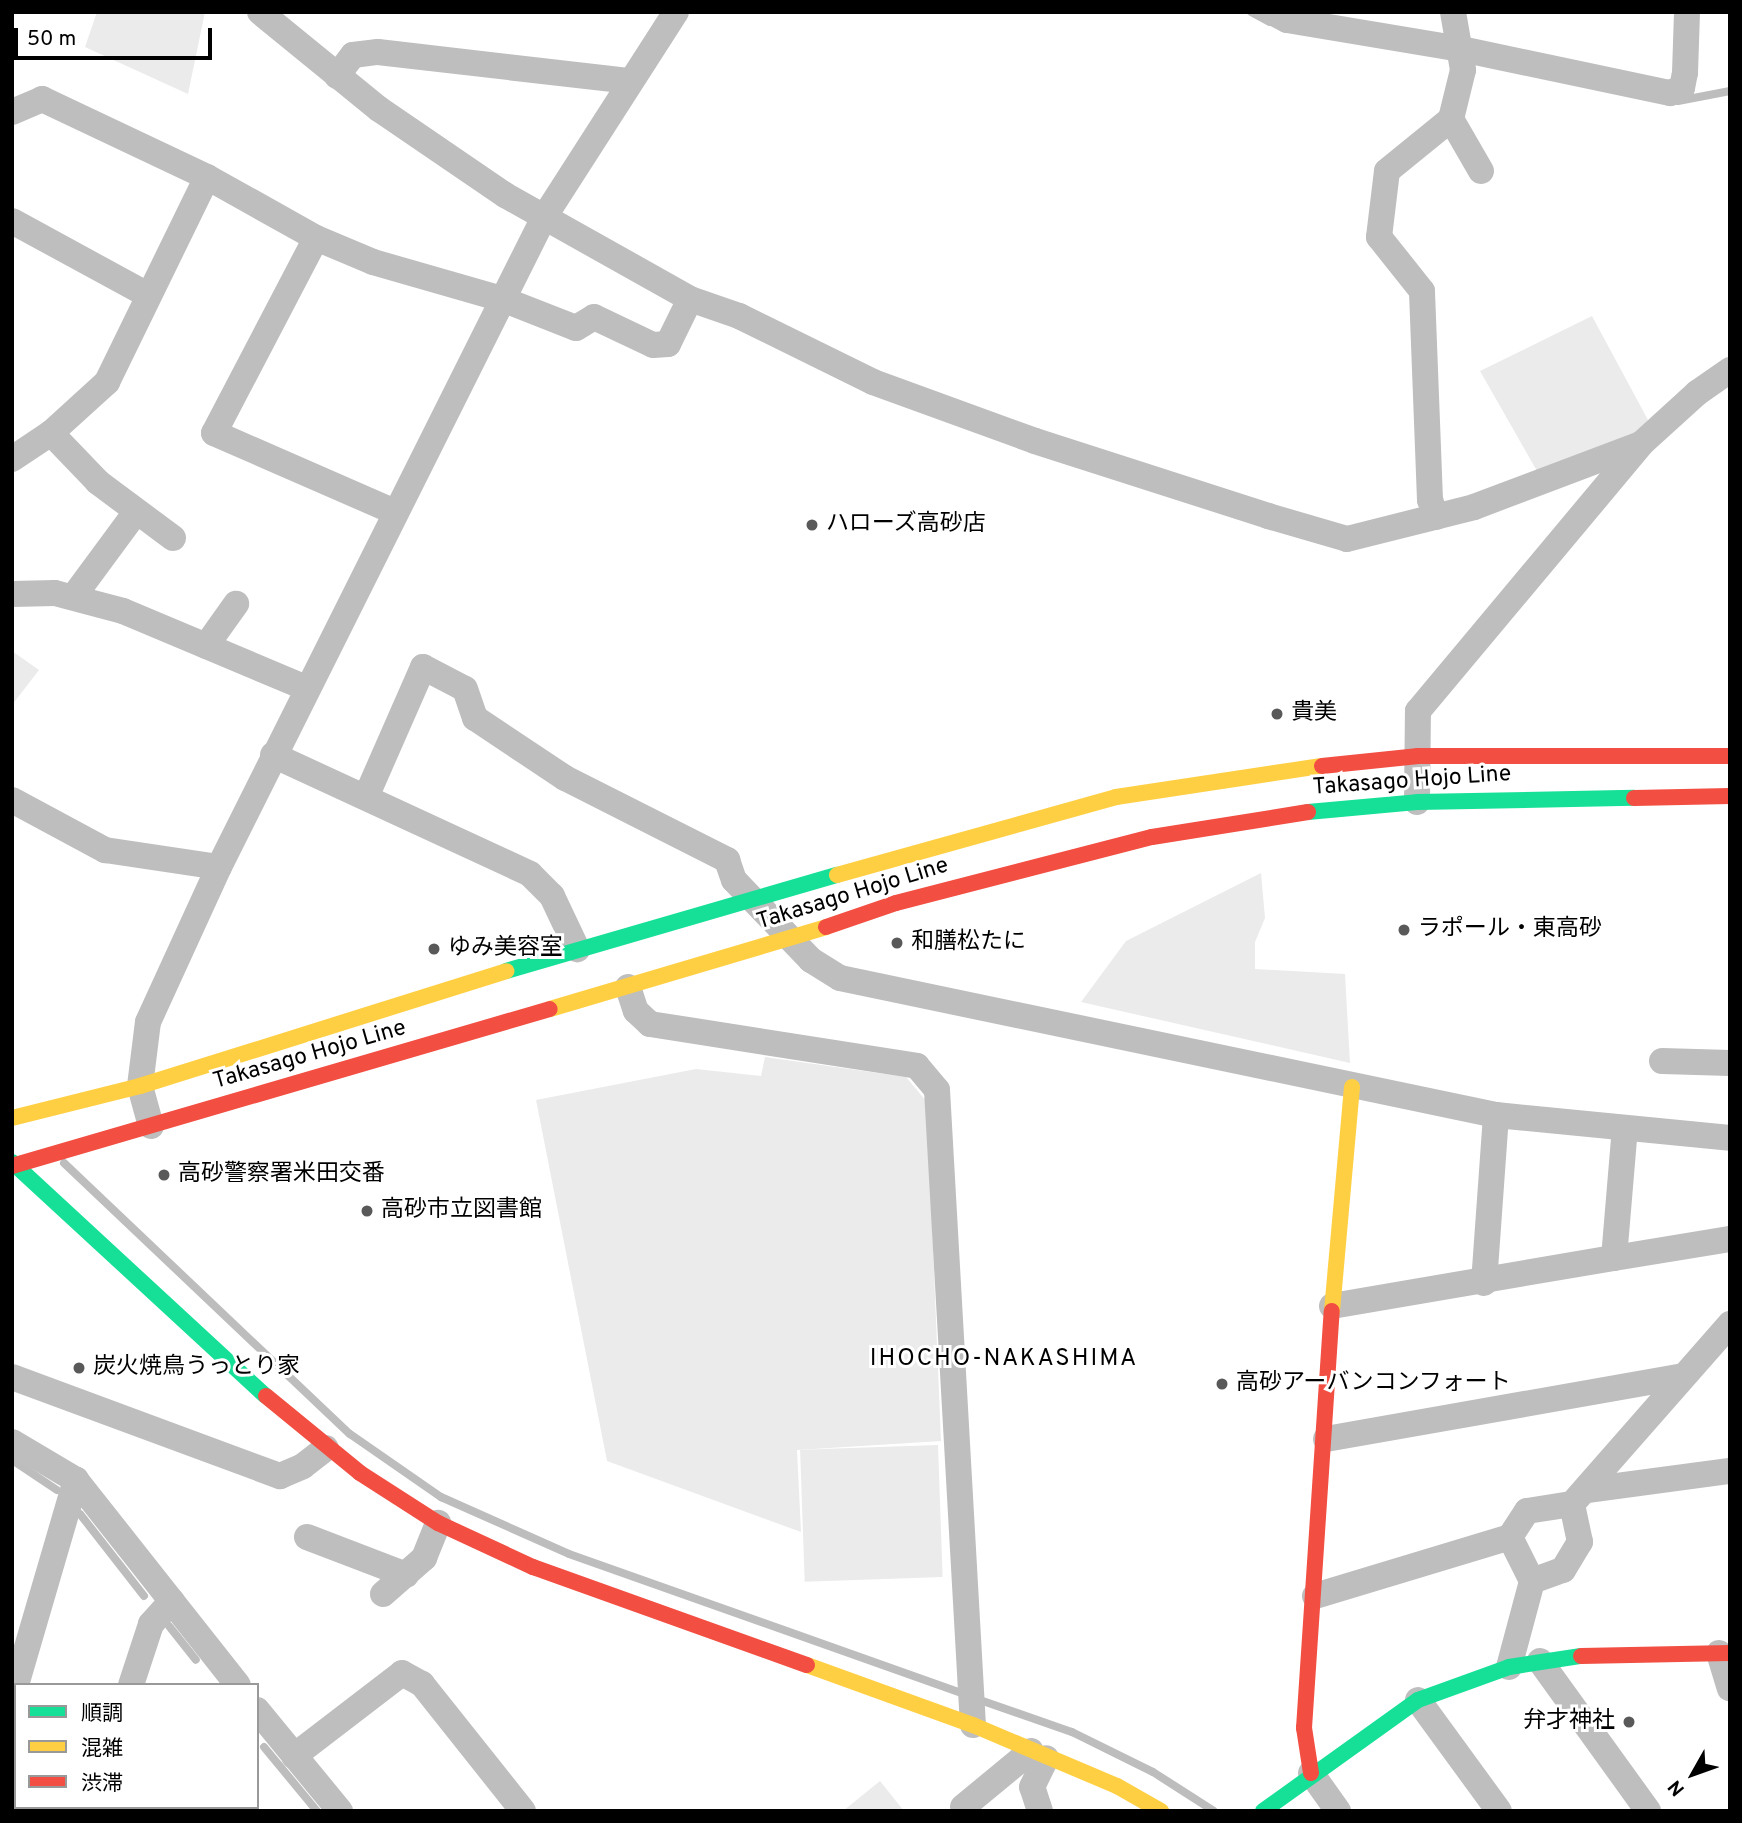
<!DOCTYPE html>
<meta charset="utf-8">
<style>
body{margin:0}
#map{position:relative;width:1742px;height:1823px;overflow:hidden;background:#fff;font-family:Overpass,"Noto Sans JP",sans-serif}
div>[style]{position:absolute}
.green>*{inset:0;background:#ebebeb;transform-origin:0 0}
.stream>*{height:8px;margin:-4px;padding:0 4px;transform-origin:4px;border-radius:4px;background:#bdbdbd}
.street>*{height:26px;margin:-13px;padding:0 13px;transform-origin:13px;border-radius:13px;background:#bebebe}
.fast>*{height:16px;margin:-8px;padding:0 8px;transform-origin:8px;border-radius:8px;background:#16e098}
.slow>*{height:16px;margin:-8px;padding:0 8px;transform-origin:8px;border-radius:8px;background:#ffcf43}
.jam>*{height:16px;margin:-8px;padding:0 8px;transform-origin:8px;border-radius:8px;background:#f24e42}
.dots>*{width:19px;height:19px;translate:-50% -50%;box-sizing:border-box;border:4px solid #fff;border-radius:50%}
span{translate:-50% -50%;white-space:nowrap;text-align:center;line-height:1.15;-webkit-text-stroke:6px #fff;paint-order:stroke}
.poi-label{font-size:23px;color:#000}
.left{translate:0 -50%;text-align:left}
.right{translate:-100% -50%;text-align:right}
.street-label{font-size:23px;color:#000}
.neighbourhood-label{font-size:24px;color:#000;letter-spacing:2px}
.frame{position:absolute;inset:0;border:14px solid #000;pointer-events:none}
.legend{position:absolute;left:14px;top:1683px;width:245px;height:126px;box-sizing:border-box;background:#fff;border:2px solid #999;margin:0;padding:9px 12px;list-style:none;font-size:21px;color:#000}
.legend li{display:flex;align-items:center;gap:14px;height:35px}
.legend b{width:35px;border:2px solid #999}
.north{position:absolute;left:1658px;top:1739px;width:70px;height:70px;-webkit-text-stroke:5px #fff;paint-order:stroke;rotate:230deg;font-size:19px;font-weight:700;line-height:28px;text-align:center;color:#000}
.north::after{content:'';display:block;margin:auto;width:24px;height:32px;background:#000;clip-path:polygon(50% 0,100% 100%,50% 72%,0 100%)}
.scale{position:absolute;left:14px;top:28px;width:198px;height:32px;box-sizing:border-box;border:4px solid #000;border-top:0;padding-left:9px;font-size:21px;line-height:24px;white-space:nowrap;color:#000;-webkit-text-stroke:5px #fff;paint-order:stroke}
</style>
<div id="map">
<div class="green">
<div style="clip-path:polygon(97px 12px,205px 12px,188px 94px,85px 47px)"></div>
<div style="clip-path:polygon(1592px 316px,1648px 420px,1634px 436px,1541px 478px,1480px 371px)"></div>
<div style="clip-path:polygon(12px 651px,39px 670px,12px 705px)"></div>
<div style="clip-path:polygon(1261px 873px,1265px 918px,1255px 942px,1255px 969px,1345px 974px,1350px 1063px,1081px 1002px,1126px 941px)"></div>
<div style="clip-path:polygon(765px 1057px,906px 1077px,927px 1102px,941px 1441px,797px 1450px,801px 1532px,607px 1461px,536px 1100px,696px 1069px,761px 1076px)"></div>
<div style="left:938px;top:1445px;width:132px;height:138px;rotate:88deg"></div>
<div style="clip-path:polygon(880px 1781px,904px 1811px,843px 1811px)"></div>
</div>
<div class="stream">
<div style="left:1251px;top:12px;width:21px;rotate:28deg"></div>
<div style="left:1678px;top:101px;width:53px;rotate:-10.9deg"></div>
<div style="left:64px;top:1163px;width:394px;rotate:43.5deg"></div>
<div style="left:350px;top:1434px;width:111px;rotate:34.7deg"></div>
<div style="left:441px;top:1497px;width:140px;rotate:24deg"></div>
<div style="left:569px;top:1554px;width:420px;rotate:19.5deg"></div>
<div style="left:12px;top:1460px;width:54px;rotate:33.7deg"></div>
<div style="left:80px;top:1514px;width:104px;rotate:52deg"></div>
<div style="left:169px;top:1626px;width:43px;rotate:51.5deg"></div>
<div style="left:977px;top:1699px;width:101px;rotate:19.2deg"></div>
<div style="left:1072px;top:1732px;width:90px;rotate:26.3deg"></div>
<div style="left:1153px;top:1772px;width:72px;rotate:32.6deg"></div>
<div style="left:264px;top:1747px;width:83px;rotate:50.4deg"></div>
</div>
<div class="street">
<div style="left:260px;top:12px;width:154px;rotate:39.2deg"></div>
<div style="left:379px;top:109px;width:153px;rotate:34.3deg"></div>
<div style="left:505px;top:195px;width:212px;rotate:29.3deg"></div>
<div style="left:690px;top:299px;width:52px;rotate:19.1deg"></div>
<div style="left:739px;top:316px;width:149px;rotate:26.2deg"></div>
<div style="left:873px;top:382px;width:172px;rotate:20deg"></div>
<div style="left:1035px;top:441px;width:245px;rotate:17.8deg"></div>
<div style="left:1268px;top:516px;width:82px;rotate:16.2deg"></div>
<div style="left:1347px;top:539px;width:131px;rotate:-14.1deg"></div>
<div style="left:1474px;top:507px;width:178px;rotate:-20.7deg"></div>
<div style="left:1272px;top:12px;width:17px;rotate:28deg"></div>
<div style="left:1287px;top:20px;width:176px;rotate:9.5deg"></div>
<div style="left:1461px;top:49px;width:214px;rotate:11.9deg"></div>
<div style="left:1670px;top:93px;width:13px;rotate:-23deg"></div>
<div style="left:1682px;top:88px;width:15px;rotate:-79deg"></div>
<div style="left:1685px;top:73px;width:61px;rotate:-88.1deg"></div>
<div style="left:1453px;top:12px;width:59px;rotate:80.2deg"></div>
<div style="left:1463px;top:70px;width:50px;rotate:103.8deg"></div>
<div style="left:1451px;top:119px;width:60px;rotate:60deg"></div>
<div style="left:337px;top:76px;width:26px;rotate:-53deg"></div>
<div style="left:353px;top:55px;width:25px;rotate:-7deg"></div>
<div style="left:378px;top:52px;width:254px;rotate:6.6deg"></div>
<div style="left:12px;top:112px;width:33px;rotate:-23deg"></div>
<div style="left:42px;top:99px;width:183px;rotate:25.3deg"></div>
<div style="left:207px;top:177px;width:125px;rotate:29.2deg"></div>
<div style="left:316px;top:238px;width:62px;rotate:22.8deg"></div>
<div style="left:373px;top:262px;width:134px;rotate:16deg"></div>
<div style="left:502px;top:299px;width:79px;rotate:21.4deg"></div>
<div style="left:576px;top:328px;width:21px;rotate:-31deg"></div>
<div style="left:594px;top:317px;width:65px;rotate:25.4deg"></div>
<div style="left:653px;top:345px;width:15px;rotate:-4deg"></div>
<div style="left:668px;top:344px;width:50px;rotate:-63.9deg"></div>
<div style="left:12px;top:221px;width:155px;rotate:28.6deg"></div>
<div style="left:316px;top:238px;width:220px;rotate:117.6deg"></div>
<div style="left:214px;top:433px;width:197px;rotate:23.6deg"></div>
<div style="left:12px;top:459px;width:47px;rotate:-33.7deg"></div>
<div style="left:1436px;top:517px;width:18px;rotate:-109deg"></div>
<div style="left:1430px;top:500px;width:209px;rotate:-92.2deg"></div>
<div style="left:1422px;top:291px;width:69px;rotate:-128.5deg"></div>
<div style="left:1379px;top:237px;width:66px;rotate:-83.1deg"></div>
<div style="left:1387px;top:171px;width:82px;rotate:-39.1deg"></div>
<div style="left:173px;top:538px;width:94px;rotate:-143.3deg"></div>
<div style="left:98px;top:482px;width:68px;rotate:-133.8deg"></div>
<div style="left:51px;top:433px;width:76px;rotate:-42.3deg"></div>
<div style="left:107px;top:382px;width:228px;rotate:-64deg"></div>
<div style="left:12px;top:594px;width:43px;rotate:-1.3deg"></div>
<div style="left:55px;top:593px;width:70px;rotate:14.8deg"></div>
<div style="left:123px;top:611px;width:199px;rotate:22.8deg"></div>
<div style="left:74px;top:596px;width:104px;rotate:-53.6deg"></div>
<div style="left:206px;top:646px;width:52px;rotate:-54.5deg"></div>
<div style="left:273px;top:755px;width:283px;rotate:24.8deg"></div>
<div style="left:530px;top:874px;width:31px;rotate:45deg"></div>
<div style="left:552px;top:896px;width:59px;rotate:64.7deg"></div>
<div style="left:366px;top:797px;width:142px;rotate:-66.3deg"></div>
<div style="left:423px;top:667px;width:47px;rotate:27.6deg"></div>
<div style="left:465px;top:689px;width:31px;rotate:71deg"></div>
<div style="left:475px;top:718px;width:108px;rotate:33.7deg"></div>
<div style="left:565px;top:778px;width:182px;rotate:26.8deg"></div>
<div style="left:727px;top:860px;width:21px;rotate:71deg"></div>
<div style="left:734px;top:880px;width:111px;rotate:46.1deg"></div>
<div style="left:811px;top:960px;width:34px;rotate:32deg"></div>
<div style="left:840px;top:978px;width:670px;rotate:11.8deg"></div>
<div style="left:1496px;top:1115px;width:235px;rotate:5.6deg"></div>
<div style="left:12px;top:800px;width:106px;rotate:28.3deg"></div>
<div style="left:105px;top:850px;width:115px;rotate:8.5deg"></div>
<div style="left:1417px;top:802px;width:91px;rotate:-89.4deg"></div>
<div style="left:1418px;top:711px;width:348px;rotate:-50.1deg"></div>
<div style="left:1641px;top:444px;width:76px;rotate:-42.3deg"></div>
<div style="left:1697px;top:393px;width:40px;rotate:-34.9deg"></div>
<div style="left:628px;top:987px;width:25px;rotate:72deg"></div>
<div style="left:636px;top:1011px;width:19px;rotate:43deg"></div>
<div style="left:650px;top:1024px;width:270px;rotate:8.9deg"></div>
<div style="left:917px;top:1066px;width:31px;rotate:50deg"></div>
<div style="left:937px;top:1090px;width:636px;rotate:86.76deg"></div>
<div style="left:1662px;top:1061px;width:68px;rotate:1.7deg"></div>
<div style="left:151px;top:1126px;width:41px;rotate:-105.4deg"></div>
<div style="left:140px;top:1086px;width:64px;rotate:-82.9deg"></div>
<div style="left:148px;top:1022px;width:170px;rotate:-65.4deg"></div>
<div style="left:219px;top:867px;width:724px;rotate:-63.43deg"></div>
<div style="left:543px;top:219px;width:246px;rotate:-57.3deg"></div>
<div style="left:1614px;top:1258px;width:118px;rotate:-9.3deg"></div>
<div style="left:1484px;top:1283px;width:168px;rotate:-85.9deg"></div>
<div style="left:1332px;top:1306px;width:286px;rotate:-9.7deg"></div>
<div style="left:1614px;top:1258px;width:130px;rotate:-85.2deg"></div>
<div style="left:12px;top:1377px;width:286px;rotate:20.3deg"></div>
<div style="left:280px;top:1476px;width:25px;rotate:-23deg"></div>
<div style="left:303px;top:1466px;width:29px;rotate:-38deg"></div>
<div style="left:1326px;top:1439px;width:363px;rotate:-10deg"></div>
<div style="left:12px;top:1442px;width:74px;rotate:30.7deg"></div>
<div style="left:76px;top:1480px;width:261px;rotate:51.7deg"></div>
<div style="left:1587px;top:1490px;width:144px;rotate:-7.6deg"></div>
<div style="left:307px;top:1537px;width:106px;rotate:21deg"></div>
<div style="left:1532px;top:1581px;width:49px;rotate:-116.6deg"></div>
<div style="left:1510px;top:1537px;width:31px;rotate:-57deg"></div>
<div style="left:1527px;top:1511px;width:46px;rotate:-8.8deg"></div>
<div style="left:383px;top:1594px;width:55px;rotate:-41.3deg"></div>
<div style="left:424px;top:1558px;width:38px;rotate:-68deg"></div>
<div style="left:1315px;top:1596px;width:204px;rotate:-16.8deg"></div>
<div style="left:1719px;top:1653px;width:37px;rotate:73deg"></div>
<div style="left:1540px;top:1661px;width:185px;rotate:54.2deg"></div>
<div style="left:1509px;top:1667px;width:89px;rotate:-75deg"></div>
<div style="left:1532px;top:1581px;width:33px;rotate:-20deg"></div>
<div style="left:1563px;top:1570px;width:33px;rotate:-59deg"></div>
<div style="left:1580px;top:1542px;width:39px;rotate:-102deg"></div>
<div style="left:1572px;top:1504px;width:240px;rotate:-48.7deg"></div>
<div style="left:16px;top:1685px;width:214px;rotate:-73.7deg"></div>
<div style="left:131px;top:1685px;width:64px;rotate:-71.8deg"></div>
<div style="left:151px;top:1624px;width:31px;rotate:-48deg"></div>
<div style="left:1418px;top:1700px;width:137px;rotate:53.9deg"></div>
<div style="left:257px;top:1710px;width:131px;rotate:50.6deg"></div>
<div style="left:12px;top:1714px;width:6px;rotate:51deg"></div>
<div style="left:294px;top:1756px;width:136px;rotate:-37.5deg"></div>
<div style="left:402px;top:1673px;width:23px;rotate:29deg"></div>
<div style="left:422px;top:1684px;width:162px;rotate:51.5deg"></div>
<div style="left:1311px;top:1773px;width:47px;rotate:54.6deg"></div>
<div style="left:963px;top:1807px;width:88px;rotate:-39.5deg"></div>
<div style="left:110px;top:1811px;width:4px;rotate:-90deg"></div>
<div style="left:154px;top:1811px;width:6px;rotate:-45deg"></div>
<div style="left:1040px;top:1811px;width:25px;rotate:-108deg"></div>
<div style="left:1032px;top:1787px;width:32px;rotate:-64deg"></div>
</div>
<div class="fast">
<div style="left:1308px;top:812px;width:109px;rotate:-5.2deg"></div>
<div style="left:1417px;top:802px;width:217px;rotate:-1.1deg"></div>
<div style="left:506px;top:971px;width:345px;rotate:-16.2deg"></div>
<div style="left:12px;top:1162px;width:345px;rotate:42.7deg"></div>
<div style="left:1263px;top:1811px;width:191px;rotate:-35.6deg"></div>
<div style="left:1418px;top:1700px;width:97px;rotate:-19.9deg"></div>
<div style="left:1509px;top:1667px;width:73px;rotate:-8.7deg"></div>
</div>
<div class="slow">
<div style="left:837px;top:875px;width:290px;rotate:-15.6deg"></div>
<div style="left:1116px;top:797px;width:208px;rotate:-8.6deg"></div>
<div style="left:550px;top:1009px;width:288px;rotate:-16.5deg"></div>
<div style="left:12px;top:1118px;width:132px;rotate:-14deg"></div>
<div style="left:140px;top:1086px;width:384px;rotate:-17.4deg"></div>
<div style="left:1332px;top:1311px;width:225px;rotate:-84.9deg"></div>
<div style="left:807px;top:1665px;width:177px;rotate:19.9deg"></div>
<div style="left:973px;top:1725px;width:156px;rotate:23deg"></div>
<div style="left:1117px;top:1786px;width:51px;rotate:29.6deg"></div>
</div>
<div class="jam">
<div style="left:1322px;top:766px;width:97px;rotate:-5.9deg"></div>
<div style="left:1418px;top:756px;width:312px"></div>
<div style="left:1634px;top:798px;width:96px;rotate:-1.2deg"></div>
<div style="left:826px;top:927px;width:74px;rotate:-18.9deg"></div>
<div style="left:896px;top:903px;width:264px;rotate:-14.5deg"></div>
<div style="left:1152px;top:837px;width:158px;rotate:-9.1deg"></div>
<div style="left:12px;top:1166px;width:560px;rotate:-16.27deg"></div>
<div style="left:266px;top:1396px;width:122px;rotate:39.3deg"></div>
<div style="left:360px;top:1473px;width:93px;rotate:32.7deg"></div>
<div style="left:438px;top:1523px;width:105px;rotate:24.9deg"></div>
<div style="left:533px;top:1567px;width:291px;rotate:19.7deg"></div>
<div style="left:1581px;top:1656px;width:149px;rotate:-1.2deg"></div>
<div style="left:1311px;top:1773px;width:46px;rotate:-98.8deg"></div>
<div style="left:1304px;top:1728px;width:418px;rotate:-86.2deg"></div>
</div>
<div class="dots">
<div style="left:812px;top:525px;background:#595959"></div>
<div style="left:1277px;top:714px;background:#595959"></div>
<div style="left:1404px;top:930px;background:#595959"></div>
<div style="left:897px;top:943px;background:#595959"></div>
<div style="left:434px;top:949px;background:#595959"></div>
<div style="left:164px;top:1175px;background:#595959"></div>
<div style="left:367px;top:1211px;background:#595959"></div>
<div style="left:79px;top:1368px;background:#595959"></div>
<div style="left:1222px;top:1384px;background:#595959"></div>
<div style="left:1629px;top:1722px;background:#595959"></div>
</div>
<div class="poi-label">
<span class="left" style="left:826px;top:525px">ハローズ高砂店</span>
<span class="left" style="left:1291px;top:714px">貴美</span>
<span class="left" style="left:1418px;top:930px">ラポール・東高砂</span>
<span class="left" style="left:911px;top:943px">和膳松たに</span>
<span class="left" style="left:448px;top:949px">ゆみ美容室</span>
<span class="left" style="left:178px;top:1175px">高砂警察署米田交番</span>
<span class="left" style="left:381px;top:1211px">高砂市立図書館</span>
<span class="left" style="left:93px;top:1368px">炭火焼鳥うっとり家</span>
<span class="left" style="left:1236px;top:1384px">高砂アーバンコンフォート</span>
<span class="right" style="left:1615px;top:1722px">弁才神社</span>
</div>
<div class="street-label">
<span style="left:1412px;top:782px;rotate:-4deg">Takasago Hojo Line</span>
<span style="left:853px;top:895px;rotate:-17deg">Takasago Hojo Line</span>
<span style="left:310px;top:1056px;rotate:-16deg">Takasago Hojo Line</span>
</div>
<div class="neighbourhood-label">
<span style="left:1004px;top:1360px">IHOCHO-NAKASHIMA</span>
</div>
<div class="frame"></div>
<ul class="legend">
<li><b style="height:9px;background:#16e098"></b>順調</li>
<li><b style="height:9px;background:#ffcf43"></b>混雑</li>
<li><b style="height:9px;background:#f24e42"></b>渋滞</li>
</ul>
<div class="north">N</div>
<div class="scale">50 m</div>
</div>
